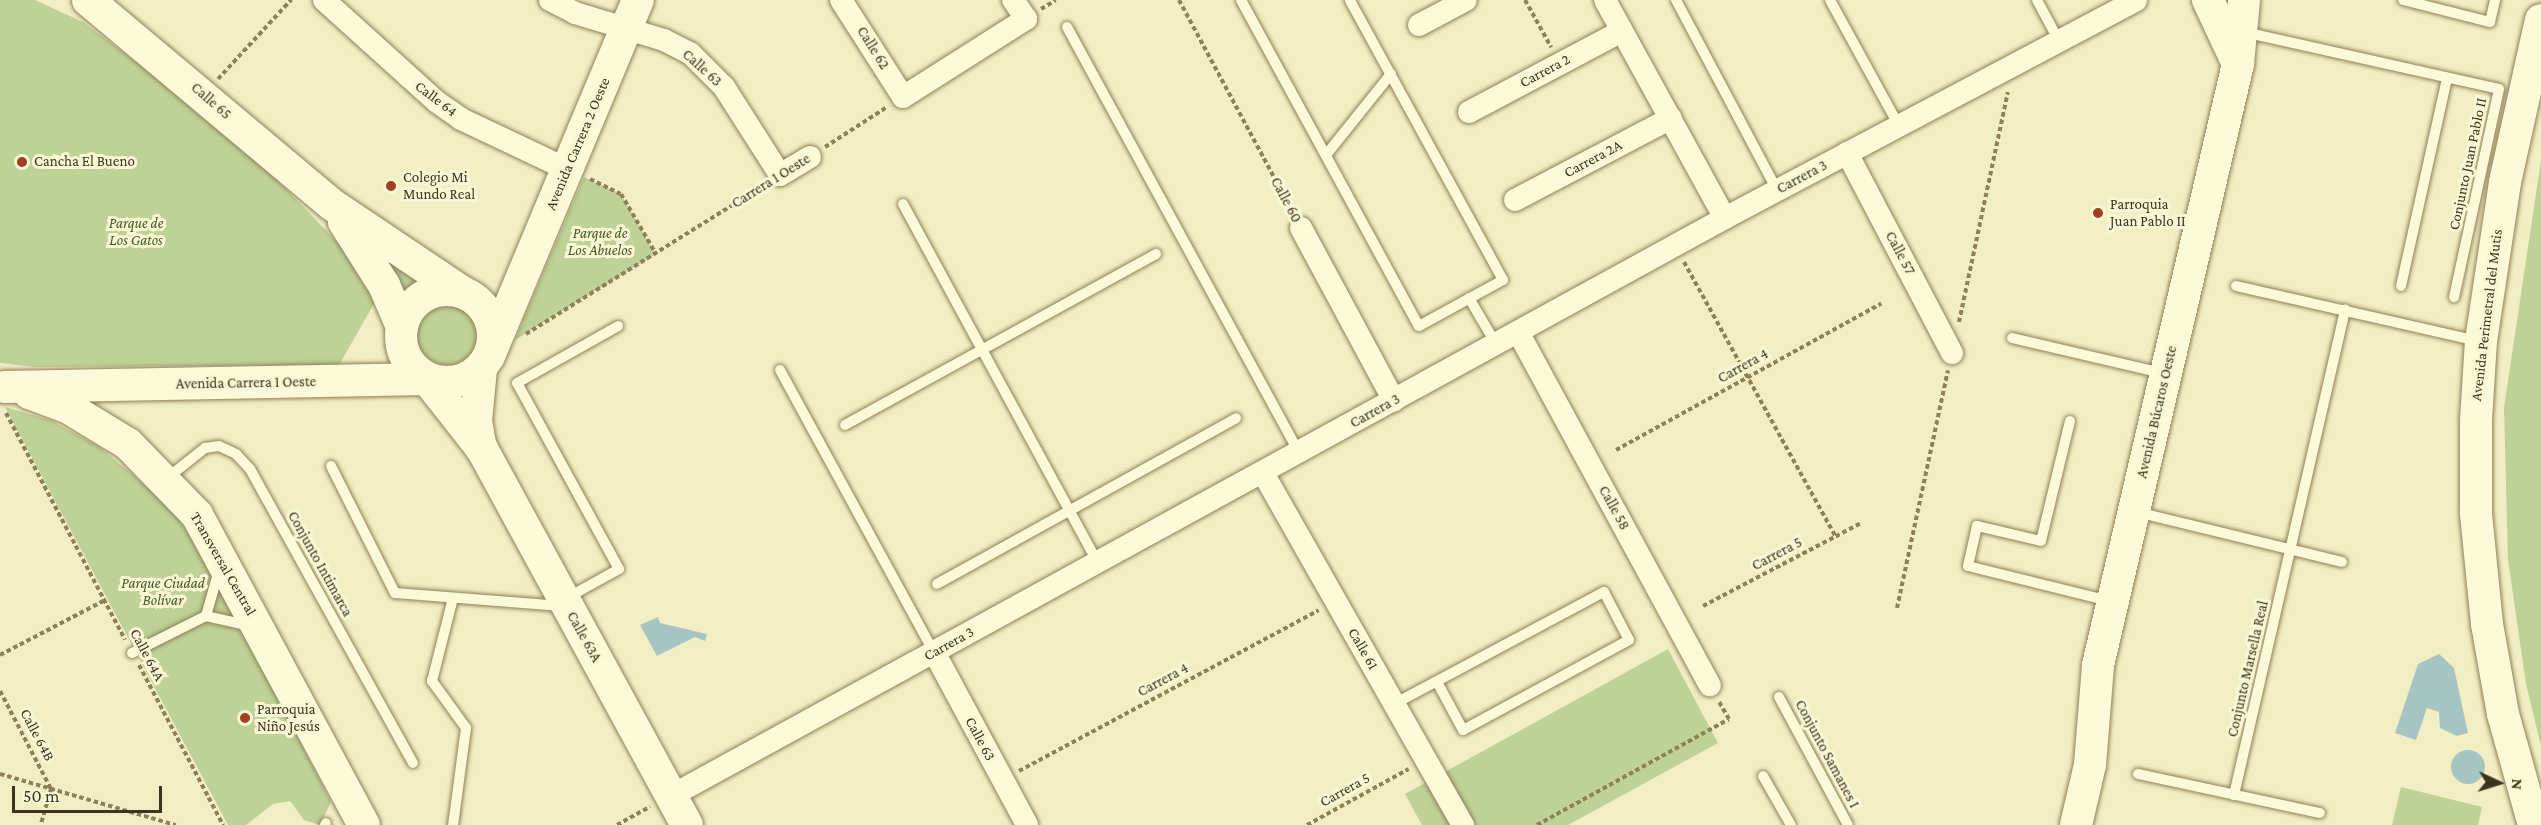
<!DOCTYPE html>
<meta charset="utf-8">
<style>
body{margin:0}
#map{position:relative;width:2541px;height:825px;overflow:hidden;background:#f2eec4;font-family:"Crimson Pro",serif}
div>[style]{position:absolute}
.green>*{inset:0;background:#bed196}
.round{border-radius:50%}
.water>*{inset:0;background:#a6c5c2}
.path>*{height:4px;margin-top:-2px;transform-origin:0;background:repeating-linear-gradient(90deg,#8e8158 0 4.5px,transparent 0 7.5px)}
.roads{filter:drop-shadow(0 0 2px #8e8158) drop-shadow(0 0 2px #8e8158)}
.lane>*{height:10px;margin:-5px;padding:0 5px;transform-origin:5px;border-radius:5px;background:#fcf9d8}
.street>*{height:22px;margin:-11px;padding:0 11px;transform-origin:11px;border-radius:11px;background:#fcf9d8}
.secondary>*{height:32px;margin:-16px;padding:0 16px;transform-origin:16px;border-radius:16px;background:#fcf9d8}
.secondary>.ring{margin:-16px;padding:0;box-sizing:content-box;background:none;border:32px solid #fcf9d8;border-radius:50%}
.dots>*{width:16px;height:16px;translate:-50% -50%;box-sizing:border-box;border:3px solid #f9f6d4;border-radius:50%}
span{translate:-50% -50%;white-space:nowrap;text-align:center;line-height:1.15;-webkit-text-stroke:6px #f9f6d4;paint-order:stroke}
.street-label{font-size:15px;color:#3d341e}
.poi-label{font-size:15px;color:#3d341e}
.left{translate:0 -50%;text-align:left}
.park-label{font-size:15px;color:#415b22;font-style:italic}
.north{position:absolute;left:2469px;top:753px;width:60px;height:60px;-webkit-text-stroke:4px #f9f6d4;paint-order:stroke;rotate:94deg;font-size:16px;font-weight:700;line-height:24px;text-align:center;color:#3d341e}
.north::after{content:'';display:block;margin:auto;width:21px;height:27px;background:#3d341e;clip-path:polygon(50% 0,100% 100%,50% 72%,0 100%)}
.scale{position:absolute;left:12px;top:786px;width:150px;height:27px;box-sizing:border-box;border:3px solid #3d341e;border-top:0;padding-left:8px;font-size:18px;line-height:21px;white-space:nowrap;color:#3d341e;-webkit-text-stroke:4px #f9f6d4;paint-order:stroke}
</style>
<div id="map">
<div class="green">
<div style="clip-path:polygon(0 0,35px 0,83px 22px,237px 138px,341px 246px,375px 302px,339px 365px,36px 367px,0 363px)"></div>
<div style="clip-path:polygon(2541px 160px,2541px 746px,2526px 684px,2508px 560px,2504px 408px)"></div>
<div style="clip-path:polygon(584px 177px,621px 194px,656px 254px,515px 340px)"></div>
<div style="clip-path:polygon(373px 244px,425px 282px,404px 302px)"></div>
<div class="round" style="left:417px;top:305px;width:60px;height:60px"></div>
<div style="clip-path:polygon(5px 407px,50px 420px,98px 446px,168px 504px,209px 563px,331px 802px,320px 825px,304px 820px,290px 801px,273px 804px,246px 825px,228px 825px)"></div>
<div style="clip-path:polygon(1668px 649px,1718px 743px,1568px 825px,1422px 825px,1405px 794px)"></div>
<div style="clip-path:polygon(2401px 787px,2482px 807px,2478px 825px,2392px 825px)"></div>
</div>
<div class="water">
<div style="clip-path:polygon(658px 617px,660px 623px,707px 634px,705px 641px,695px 637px,657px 656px,640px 625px)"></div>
<div style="clip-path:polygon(2439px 654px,2454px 668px,2468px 733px,2457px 736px,2440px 728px,2439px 712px,2427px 708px,2416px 740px,2395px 733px,2418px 664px)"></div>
<div class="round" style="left:2451px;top:750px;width:34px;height:34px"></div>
</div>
<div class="path">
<div style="left:1179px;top:0;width:239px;rotate:61.8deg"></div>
<div style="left:1525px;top:0;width:54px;rotate:61deg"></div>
<div style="left:1041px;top:9px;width:17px;rotate:-31deg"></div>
<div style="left:218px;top:79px;width:108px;rotate:-47.3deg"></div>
<div style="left:825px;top:147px;width:74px;rotate:-32.8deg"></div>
<div style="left:590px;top:179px;width:34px;rotate:26deg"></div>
<div style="left:621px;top:194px;width:69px;rotate:59.7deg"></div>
<div style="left:1684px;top:262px;width:313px;rotate:61.1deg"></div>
<div style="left:1959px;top:322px;width:235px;rotate:-78deg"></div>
<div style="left:526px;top:334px;width:281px;rotate:-32deg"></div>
<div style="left:6px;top:413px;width:256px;rotate:62.3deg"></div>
<div style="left:1616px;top:450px;width:303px;rotate:-28.9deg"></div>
<div style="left:1703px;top:606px;width:178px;rotate:-27.7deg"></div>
<div style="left:1897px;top:608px;width:243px;rotate:-77.9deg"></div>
<div style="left:0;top:655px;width:119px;rotate:-27.6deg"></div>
<div style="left:139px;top:665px;width:181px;rotate:62.3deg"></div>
<div style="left:0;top:691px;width:110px;rotate:62.5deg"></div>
<div style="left:51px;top:789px;width:37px;rotate:106deg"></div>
<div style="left:1019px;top:771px;width:340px;rotate:-28.2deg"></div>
<div style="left:0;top:774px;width:183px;rotate:16.2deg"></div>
<div style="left:617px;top:825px;width:38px;rotate:-29deg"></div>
<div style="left:1307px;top:825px;width:116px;rotate:-28.8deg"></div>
<div style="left:1537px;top:825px;width:219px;rotate:-28.9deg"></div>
<div style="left:1729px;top:719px;width:20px;rotate:-120deg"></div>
</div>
<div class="roads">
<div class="lane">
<div style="left:1241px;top:0;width:371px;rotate:61.4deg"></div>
<div style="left:1419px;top:326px;width:96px;rotate:-28.7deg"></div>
<div style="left:1503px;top:280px;width:319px;rotate:-118.7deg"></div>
<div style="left:1676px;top:0;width:215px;rotate:62deg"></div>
<div style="left:1830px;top:0;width:144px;rotate:61.3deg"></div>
<div style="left:2037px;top:0;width:47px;rotate:61.8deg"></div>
<div style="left:2403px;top:0;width:90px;rotate:14.2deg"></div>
<div style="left:2490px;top:22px;width:23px;rotate:-77deg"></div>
<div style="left:1067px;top:27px;width:485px;rotate:61.4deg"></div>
<div style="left:2244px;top:32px;width:261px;rotate:12.6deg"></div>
<div style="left:2499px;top:89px;width:213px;rotate:102.2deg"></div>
<div style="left:1326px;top:155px;width:104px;rotate:-51.3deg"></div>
<div style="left:903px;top:204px;width:409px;rotate:61.5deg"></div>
<div style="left:2236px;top:286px;width:248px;rotate:12.8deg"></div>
<div style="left:2401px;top:286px;width:213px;rotate:-77.5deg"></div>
<div style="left:1469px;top:298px;width:53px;rotate:59.6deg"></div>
<div style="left:2012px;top:338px;width:155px;rotate:13.1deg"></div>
<div style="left:780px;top:370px;width:321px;rotate:61.4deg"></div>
<div style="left:2070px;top:421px;width:123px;rotate:103.6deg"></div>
<div style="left:2041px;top:541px;width:66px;rotate:-166.8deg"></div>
<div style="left:1977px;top:526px;width:41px;rotate:102.7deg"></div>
<div style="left:1968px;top:566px;width:145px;rotate:13.9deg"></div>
<div style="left:845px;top:425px;width:355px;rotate:-28.8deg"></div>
<div style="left:331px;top:466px;width:142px;rotate:63.3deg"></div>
<div style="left:395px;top:593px;width:167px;rotate:4.5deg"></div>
<div style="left:166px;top:479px;width:50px;rotate:-38.5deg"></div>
<div style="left:205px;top:448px;width:14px;rotate:-8deg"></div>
<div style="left:219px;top:446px;width:19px;rotate:25deg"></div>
<div style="left:236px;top:454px;width:21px;rotate:47deg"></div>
<div style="left:250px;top:469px;width:336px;rotate:61deg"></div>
<div style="left:2137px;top:512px;width:211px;rotate:13.7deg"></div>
<div style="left:219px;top:570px;width:48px;rotate:105.8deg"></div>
<div style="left:206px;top:616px;width:45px;rotate:12.8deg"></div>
<div style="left:937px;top:584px;width:342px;rotate:-29deg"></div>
<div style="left:453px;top:598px;width:86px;rotate:104.2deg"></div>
<div style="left:432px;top:681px;width:58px;rotate:54.1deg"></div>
<div style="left:466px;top:728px;width:98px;rotate:97.6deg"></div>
<div style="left:565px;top:599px;width:62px;rotate:-29.1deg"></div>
<div style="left:619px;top:569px;width:212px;rotate:-118.7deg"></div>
<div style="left:517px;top:383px;width:116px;rotate:-29.4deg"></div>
<div style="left:132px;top:653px;width:83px;rotate:-26.6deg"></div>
<div style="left:1779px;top:697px;width:145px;rotate:61.7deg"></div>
<div style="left:1394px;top:704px;width:238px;rotate:-28.1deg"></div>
<div style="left:1604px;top:592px;width:54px;rotate:62.5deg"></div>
<div style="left:1629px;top:640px;width:189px;rotate:151.5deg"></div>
<div style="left:1463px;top:730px;width:55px;rotate:-118.4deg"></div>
<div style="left:2138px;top:774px;width:186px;rotate:12.1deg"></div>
<div style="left:1763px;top:776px;width:56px;rotate:60.3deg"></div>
<div style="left:2234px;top:795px;width:498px;rotate:-77.1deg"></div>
<div style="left:325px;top:825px;width:2px;rotate:-63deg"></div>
</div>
<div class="street">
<div style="left:324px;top:0;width:152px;rotate:42.1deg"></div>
<div style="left:437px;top:102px;width:29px;rotate:35deg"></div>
<div style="left:461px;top:119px;width:117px;rotate:25.3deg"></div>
<div style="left:550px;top:0;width:28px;rotate:27deg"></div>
<div style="left:575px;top:13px;width:93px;rotate:16.9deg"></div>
<div style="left:664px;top:40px;width:30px;rotate:27deg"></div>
<div style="left:691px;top:54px;width:47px;rotate:45deg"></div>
<div style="left:724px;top:87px;width:104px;rotate:57.5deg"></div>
<div style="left:780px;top:175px;width:35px;rotate:-31deg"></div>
<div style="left:841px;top:0;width:115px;rotate:57.4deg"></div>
<div style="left:903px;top:97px;width:146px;rotate:-32.4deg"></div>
<div style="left:1026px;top:19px;width:23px;rotate:-124deg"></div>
<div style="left:1605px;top:0;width:249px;rotate:61.2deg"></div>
<div style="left:1419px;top:25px;width:53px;rotate:-28deg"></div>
<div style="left:1469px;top:112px;width:173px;rotate:-27.9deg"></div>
<div style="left:1847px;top:153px;width:226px;rotate:62.3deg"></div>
<div style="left:1515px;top:200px;width:176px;rotate:-27.7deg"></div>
<div style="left:1301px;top:228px;width:196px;rotate:61.7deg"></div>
<div style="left:1518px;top:332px;width:402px;rotate:61.5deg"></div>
<div style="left:1263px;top:473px;width:405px;rotate:60.4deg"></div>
<div style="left:934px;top:652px;width:196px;rotate:61.7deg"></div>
<div style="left:671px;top:796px;width:1202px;rotate:-28.74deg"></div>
<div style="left:1725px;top:218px;width:465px;rotate:-27.9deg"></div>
</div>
<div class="secondary">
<div style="left:88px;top:0;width:317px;rotate:40deg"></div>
<div style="left:331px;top:204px;width:158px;rotate:33.9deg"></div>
<div style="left:2208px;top:0;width:68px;rotate:64.9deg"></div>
<div style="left:344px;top:222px;width:75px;rotate:57.6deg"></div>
<div style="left:384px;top:285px;width:46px;rotate:66.8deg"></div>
<div class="ring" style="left:401px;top:290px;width:60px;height:60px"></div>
<div style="left:489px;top:356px;width:386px;rotate:-67.3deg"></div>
<div style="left:481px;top:369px;width:52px;rotate:95.5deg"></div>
<div style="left:476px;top:421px;width:27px;rotate:80deg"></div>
<div style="left:5px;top:387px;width:422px;rotate:-1.1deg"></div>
<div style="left:427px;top:379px;width:89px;rotate:51.8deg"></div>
<div style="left:482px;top:449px;width:428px;rotate:61.4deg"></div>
<div style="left:29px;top:393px;width:43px;rotate:20.6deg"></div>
<div style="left:69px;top:408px;width:69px;rotate:31.4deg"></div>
<div style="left:128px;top:444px;width:99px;rotate:45.8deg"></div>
<div style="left:197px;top:515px;width:352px;rotate:61.7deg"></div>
<div style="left:2076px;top:825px;width:62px;rotate:-76.9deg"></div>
<div style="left:2090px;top:765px;width:100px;rotate:-85.4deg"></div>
<div style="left:2098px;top:665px;width:617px;rotate:-76.89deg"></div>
<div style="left:2238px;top:64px;width:64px;rotate:-84.6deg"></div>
<div style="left:2534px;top:825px;width:115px;rotate:-105.6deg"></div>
<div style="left:2503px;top:714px;width:91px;rotate:-100.1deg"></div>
<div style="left:2487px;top:624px;width:112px;rotate:-95.7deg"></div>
<div style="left:2476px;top:513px;width:93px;rotate:-90deg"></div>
<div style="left:2476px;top:420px;width:79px;rotate:-86.4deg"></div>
<div style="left:2481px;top:341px;width:161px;rotate:-81.4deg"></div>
<div style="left:2505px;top:182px;width:166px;rotate:-77.5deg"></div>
</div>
</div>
<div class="dots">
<div style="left:22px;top:162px;background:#a33d23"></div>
<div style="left:391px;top:186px;background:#a33d23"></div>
<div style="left:2098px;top:213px;background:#a33d23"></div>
<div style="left:245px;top:718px;background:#a33d23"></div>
</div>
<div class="street-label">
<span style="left:873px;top:48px;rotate:58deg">Calle 62</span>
<span style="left:702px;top:68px;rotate:42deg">Calle 63</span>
<span style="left:1545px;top:71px;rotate:-28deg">Carrera 2</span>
<span style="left:436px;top:99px;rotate:37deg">Calle 64</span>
<span style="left:211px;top:101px;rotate:41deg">Calle 65</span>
<span style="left:578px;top:144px;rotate:-67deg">Avenida Carrera 2 Oeste</span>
<span style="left:1593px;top:159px;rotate:-28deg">Carrera 2A</span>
<span style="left:2468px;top:164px;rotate:-78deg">Conjunto Juan Pablo II</span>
<span style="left:1802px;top:177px;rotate:-28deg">Carrera 3</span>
<span style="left:771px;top:181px;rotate:-32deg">Carrera 1 Oeste</span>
<span style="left:1286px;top:200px;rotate:62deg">Calle 60</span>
<span style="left:1900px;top:253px;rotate:62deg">Calle 57</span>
<span style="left:2487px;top:315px;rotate:-83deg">Avenida Perimetral del Mutis</span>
<span style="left:1743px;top:366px;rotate:-29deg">Carrera 4</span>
<span style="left:246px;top:383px;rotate:-1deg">Avenida Carrera 1 Oeste</span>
<span style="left:1375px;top:411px;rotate:-29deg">Carrera 3</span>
<span style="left:2157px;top:412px;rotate:-77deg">Avenida Búcaros Oeste</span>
<span style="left:1614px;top:508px;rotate:61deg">Calle 58</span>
<span style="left:1777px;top:554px;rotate:-28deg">Carrera 5</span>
<span style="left:223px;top:564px;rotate:60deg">Transversal Central</span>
<span style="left:320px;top:564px;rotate:61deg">Conjunto Intimarca</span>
<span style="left:584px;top:637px;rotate:61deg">Calle 63A</span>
<span style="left:949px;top:644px;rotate:-29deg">Carrera 3</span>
<span style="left:1363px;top:649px;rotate:60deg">Calle 61</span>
<span style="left:147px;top:655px;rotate:62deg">Calle 64A</span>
<span style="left:2248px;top:669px;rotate:-77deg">Conjunto Marsella Real</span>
<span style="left:1163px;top:680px;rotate:-28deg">Carrera 4</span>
<span style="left:37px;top:735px;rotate:62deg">Calle 64B</span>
<span style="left:980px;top:739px;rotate:62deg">Calle 63</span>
<span style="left:1827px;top:754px;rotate:62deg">Conjunto Samanes I</span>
<span style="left:1345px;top:790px;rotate:-29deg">Carrera 5</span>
</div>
<div class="poi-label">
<span class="left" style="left:34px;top:162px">Cancha El Bueno</span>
<span class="left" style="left:403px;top:186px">Colegio Mi<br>Mundo Real</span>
<span class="left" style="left:2110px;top:213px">Parroquia<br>Juan Pablo II</span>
<span class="left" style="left:257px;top:718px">Parroquia<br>Niño Jesús</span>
</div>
<div class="park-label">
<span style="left:136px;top:232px">Parque de<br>Los Gatos</span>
<span style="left:600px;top:242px">Parque de<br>Los Abuelos</span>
<span style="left:163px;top:592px">Parque Ciudad<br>Bolívar</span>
</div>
<div class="north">N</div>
<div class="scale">50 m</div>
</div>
